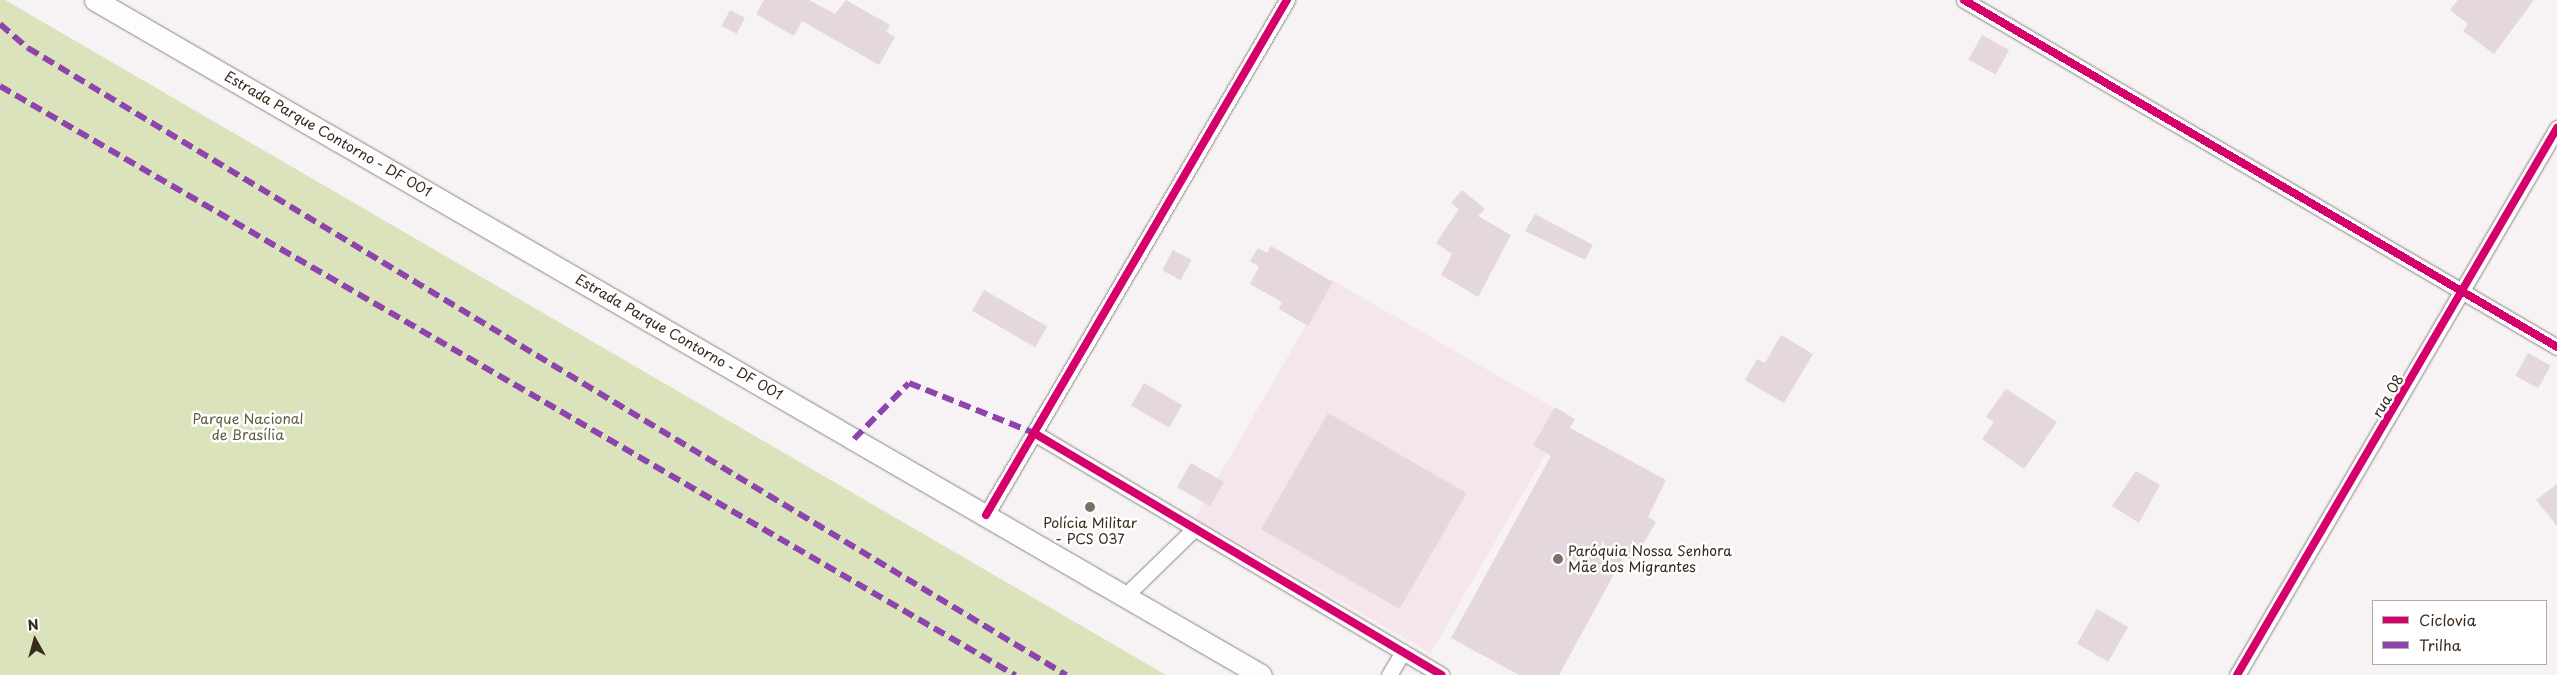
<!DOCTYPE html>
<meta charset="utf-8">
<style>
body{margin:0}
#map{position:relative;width:2557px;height:675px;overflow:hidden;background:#f7f2f4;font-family:"Playpen Sans",sans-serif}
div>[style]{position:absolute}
.built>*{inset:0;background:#f5e6ed;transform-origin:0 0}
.green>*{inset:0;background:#dae3bb}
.building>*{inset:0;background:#e4d8dd;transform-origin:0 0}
.roads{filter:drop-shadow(0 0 1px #8b8583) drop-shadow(0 0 1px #8b8583)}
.minor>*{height:15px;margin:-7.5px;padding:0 7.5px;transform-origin:7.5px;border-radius:7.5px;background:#fefdfd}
.secondary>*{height:21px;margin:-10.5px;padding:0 10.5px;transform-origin:10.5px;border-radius:10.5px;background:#fefdfd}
.quiet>*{height:6px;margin-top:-3px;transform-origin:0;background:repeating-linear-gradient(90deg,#8e44ad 0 12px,transparent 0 18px)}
.cycleway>*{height:8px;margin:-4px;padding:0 4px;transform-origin:4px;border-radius:4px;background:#d6006c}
.dots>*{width:14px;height:14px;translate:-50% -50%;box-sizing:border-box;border:2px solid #fff;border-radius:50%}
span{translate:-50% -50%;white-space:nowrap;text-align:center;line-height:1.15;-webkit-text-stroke:5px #fff;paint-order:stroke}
.street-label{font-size:14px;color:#3b2a1e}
.park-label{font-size:14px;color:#645e3f}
.poi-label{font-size:14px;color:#3b2a1e}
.left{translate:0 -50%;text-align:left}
.legend{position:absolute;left:2372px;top:600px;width:175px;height:65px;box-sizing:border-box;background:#fff;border:1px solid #b1aaa5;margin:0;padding:6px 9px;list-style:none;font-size:15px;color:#3b2a1e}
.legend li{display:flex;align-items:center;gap:10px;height:25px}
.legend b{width:25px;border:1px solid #b1aaa5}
.north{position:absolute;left:10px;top:615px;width:50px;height:50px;-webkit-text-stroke:4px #fff;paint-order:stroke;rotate:353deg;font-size:14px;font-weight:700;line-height:20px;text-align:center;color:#3b2a1e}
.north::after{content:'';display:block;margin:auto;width:18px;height:22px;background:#3b2a1e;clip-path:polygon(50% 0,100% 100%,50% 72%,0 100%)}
</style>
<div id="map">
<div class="built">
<div style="left:1332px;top:280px;width:272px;height:274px;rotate:30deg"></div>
</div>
<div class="green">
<div style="clip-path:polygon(0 0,5px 0,1166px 675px,0 675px)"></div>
</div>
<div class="building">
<div style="clip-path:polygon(764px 0,809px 0,835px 14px,846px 0,890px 25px,886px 32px,895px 37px,879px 65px,802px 21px,794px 36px,756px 14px)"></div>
<div style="clip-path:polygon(2458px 0,2534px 0,2494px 54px,2463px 31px,2468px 24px,2450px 10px)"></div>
<div style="left:730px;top:10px;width:17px;height:18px;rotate:28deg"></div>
<div style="left:1982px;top:35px;width:31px;height:28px;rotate:29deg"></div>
<div style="clip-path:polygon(1462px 190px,1485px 209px,1478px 216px,1511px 235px,1478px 297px,1441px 275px,1452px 254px,1436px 243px,1459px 209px,1451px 203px)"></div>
<div style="clip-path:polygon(1535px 214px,1593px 245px,1585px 260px,1525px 231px)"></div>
<div style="clip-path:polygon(1271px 246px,1333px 282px,1308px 326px,1279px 309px,1282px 302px,1250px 284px,1259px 267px,1250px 261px,1258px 248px,1267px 253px)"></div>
<div style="left:1173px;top:250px;width:21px;height:23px;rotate:28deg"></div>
<div style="left:984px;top:290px;width:73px;height:24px;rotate:30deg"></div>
<div style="clip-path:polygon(1781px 335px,1813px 354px,1784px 403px,1745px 380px,1757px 359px,1765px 363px)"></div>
<div style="left:2528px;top:353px;width:26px;height:26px;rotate:29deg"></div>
<div style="left:1144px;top:383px;width:44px;height:26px;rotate:30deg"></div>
<div style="clip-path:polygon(2006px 389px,2057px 422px,2024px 469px,1982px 439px,1994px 422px,1986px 417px)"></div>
<div style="clip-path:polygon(1555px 407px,1575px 419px,1570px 428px,1666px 480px,1648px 517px,1656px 522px,1633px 561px,1624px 556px,1559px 675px,1519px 675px,1451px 638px,1551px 456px,1533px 445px)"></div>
<div style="left:1328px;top:413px;width:160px;height:134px;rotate:30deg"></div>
<div style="left:1191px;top:463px;width:38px;height:28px;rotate:30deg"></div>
<div style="clip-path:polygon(2136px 471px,2160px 485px,2139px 523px,2112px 506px)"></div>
<div style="clip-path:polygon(2557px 484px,2557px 526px,2536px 500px)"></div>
<div style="left:2097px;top:609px;width:36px;height:40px;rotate:30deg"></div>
</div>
<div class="roads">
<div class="minor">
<div style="left:1964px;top:0;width:687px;rotate:30.33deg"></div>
<div style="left:1034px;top:433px;width:474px;rotate:30.7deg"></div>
<div style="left:986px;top:515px;width:597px;rotate:-59.7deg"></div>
<div style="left:1125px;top:596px;width:96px;rotate:-44.2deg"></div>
<div style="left:1389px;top:675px;width:27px;rotate:-59deg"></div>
<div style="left:2237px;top:675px;width:634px;rotate:-59.67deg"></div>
</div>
<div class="secondary">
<div style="left:95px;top:0;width:1347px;rotate:30.07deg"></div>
</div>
</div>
<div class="quiet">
<div style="left:0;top:24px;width:37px;rotate:41deg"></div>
<div style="left:28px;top:48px;width:1213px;rotate:31.13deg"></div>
<div style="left:0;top:86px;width:1174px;rotate:30.13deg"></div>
<div style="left:854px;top:439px;width:78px;rotate:-45.5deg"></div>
<div style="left:909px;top:383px;width:135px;rotate:21.8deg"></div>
</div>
<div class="cycleway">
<div style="left:1964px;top:0;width:687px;rotate:30.33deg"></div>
<div style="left:1034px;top:433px;width:474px;rotate:30.7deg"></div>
<div style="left:986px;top:515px;width:597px;rotate:-59.7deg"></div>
<div style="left:2237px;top:675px;width:634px;rotate:-59.67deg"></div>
</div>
<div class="dots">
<div style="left:1090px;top:507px;background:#7d7069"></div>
<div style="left:1558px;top:559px;background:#7d7069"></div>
</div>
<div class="street-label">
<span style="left:328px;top:134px;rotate:30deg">Estrada Parque Contorno - DF 001</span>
<span style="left:679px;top:337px;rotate:30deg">Estrada Parque Contorno - DF 001</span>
<span style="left:2388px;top:396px;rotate:-59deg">rua 08</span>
</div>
<div class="park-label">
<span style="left:248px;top:427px">Parque Nacional<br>de Brasília</span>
</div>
<div class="poi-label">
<span style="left:1090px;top:531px">Polícia Militar<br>- PCS 037</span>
<span class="left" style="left:1568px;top:559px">Paróquia Nossa Senhora<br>Mãe dos Migrantes</span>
</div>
<ul class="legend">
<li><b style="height:6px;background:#d6006c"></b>Ciclovia</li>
<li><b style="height:6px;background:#8e44ad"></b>Trilha</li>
</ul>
<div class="north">N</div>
</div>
